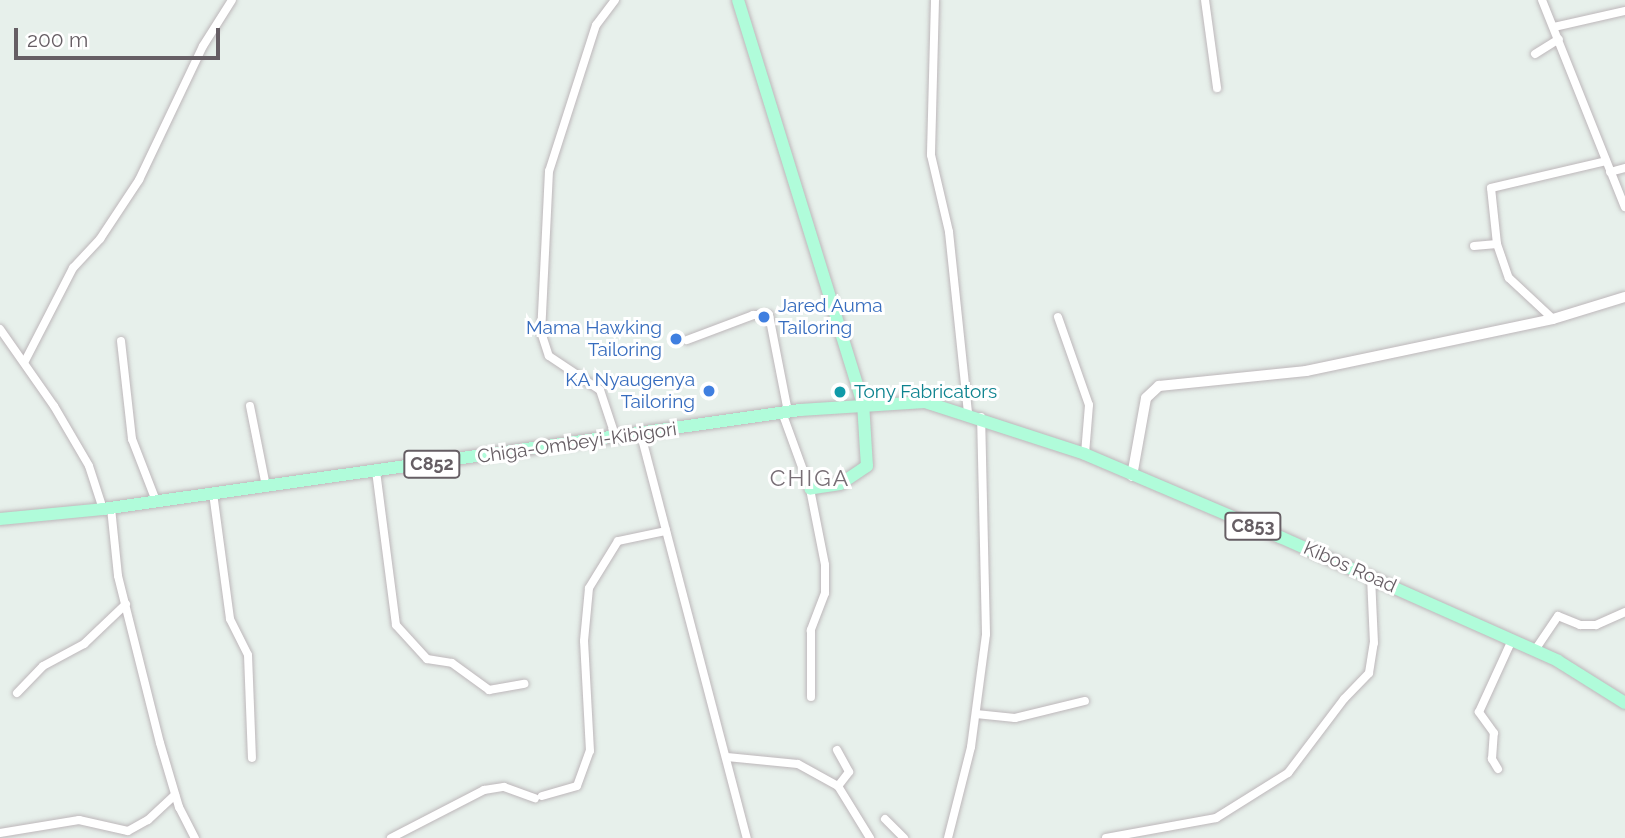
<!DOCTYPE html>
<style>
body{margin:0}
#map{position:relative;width:1625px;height:838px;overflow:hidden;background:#e7f0eb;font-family:Raleway,sans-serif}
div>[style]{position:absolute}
.roads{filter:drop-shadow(0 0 2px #bdb7ba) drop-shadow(0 0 2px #bdb7ba)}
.minor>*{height:8px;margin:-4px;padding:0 4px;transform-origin:4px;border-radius:4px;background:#fff}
.tertiary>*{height:10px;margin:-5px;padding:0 5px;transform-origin:5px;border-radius:5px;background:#fff}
.primary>*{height:12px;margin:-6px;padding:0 6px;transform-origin:6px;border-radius:6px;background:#b0fcda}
.dots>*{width:19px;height:19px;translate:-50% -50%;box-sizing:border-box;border:4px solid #fff;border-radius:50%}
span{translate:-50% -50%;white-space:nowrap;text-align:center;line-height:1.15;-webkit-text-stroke:6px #fff;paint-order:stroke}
.shield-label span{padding:2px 5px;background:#fff;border:2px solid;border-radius:5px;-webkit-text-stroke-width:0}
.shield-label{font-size:18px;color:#665e64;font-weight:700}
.shop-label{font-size:19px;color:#366cbe}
.left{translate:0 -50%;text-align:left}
.right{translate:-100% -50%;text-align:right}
.culture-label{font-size:19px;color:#0d838f}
.street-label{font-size:19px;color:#665e64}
.quarter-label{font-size:23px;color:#786f76;letter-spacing:2px}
.scale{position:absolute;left:14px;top:28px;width:206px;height:32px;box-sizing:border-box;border:4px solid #665e64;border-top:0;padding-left:9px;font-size:21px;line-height:24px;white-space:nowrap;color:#665e64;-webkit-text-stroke:5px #fff;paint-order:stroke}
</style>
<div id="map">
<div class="roads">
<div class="minor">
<div style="left:615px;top:0;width:31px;rotate:127deg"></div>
<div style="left:596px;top:25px;width:153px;rotate:107.8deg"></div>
<div style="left:549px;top:171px;width:161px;rotate:92.8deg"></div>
<div style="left:541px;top:332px;width:25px;rotate:72deg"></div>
<div style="left:549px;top:356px;width:61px;rotate:33.7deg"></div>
<div style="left:600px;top:390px;width:51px;rotate:71.6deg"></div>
<div style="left:935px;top:0;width:155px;rotate:91.5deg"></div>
<div style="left:931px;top:155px;width:79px;rotate:76.8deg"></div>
<div style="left:949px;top:232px;width:182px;rotate:84deg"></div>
<div style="left:1205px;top:0;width:89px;rotate:82.2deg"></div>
<div style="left:1542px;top:0;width:223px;rotate:68.2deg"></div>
<div style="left:1554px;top:27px;width:73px;rotate:-12.7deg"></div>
<div style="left:1535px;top:54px;width:28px;rotate:-32deg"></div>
<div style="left:1610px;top:172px;width:16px;rotate:-15deg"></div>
<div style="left:1497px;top:244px;width:56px;rotate:-96.1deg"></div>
<div style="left:1491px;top:188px;width:118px;rotate:-13.2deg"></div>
<div style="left:1474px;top:246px;width:23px;rotate:-5deg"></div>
<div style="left:1497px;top:244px;width:36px;rotate:71deg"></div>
<div style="left:1509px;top:278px;width:60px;rotate:43deg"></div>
<div style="left:1058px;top:317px;width:93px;rotate:70.6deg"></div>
<div style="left:1089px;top:405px;width:49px;rotate:94.7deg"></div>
<div style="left:0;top:329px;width:94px;rotate:55deg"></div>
<div style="left:54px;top:406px;width:69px;rotate:59.7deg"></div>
<div style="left:89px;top:466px;width:45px;rotate:72deg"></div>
<div style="left:687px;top:340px;width:71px;rotate:-20.7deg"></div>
<div style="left:753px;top:315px;width:16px"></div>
<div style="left:769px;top:315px;width:94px;rotate:78.9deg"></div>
<div style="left:787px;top:407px;width:9px;rotate:117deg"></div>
<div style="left:783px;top:415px;width:79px;rotate:70deg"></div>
<div style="left:810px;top:489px;width:77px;rotate:78.8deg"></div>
<div style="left:825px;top:565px;width:28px;rotate:90deg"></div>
<div style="left:825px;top:593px;width:40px;rotate:111deg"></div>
<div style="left:811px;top:630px;width:67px;rotate:90deg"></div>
<div style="left:121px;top:341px;width:99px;rotate:83.6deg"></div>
<div style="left:132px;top:439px;width:66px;rotate:68.8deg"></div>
<div style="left:25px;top:361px;width:105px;rotate:-62.7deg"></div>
<div style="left:73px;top:268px;width:40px;rotate:-47deg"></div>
<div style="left:100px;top:239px;width:71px;rotate:-56.5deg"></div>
<div style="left:139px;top:180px;width:148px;rotate:-64.5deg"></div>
<div style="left:203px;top:46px;width:54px;rotate:-57.8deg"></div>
<div style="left:250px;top:406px;width:82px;rotate:78.7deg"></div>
<div style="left:641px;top:435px;width:417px;rotate:75.3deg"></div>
<div style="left:376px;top:471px;width:155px;rotate:82.6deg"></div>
<div style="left:396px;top:625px;width:46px;rotate:47.6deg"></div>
<div style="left:427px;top:659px;width:25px;rotate:9deg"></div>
<div style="left:452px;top:663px;width:46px;rotate:36.1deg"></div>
<div style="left:489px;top:690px;width:36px;rotate:-10deg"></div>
<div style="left:213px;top:493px;width:127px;rotate:82.3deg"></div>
<div style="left:230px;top:619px;width:40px;rotate:63.4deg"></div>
<div style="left:248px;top:655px;width:103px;rotate:87.8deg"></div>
<div style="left:111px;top:508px;width:68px;rotate:84.1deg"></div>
<div style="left:118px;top:576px;width:172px;rotate:75.9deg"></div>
<div style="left:160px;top:743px;width:67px;rotate:73.5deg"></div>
<div style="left:179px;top:807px;width:35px;rotate:63deg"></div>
<div style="left:1535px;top:650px;width:41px;rotate:-55.9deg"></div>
<div style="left:1558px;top:616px;width:24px;rotate:22deg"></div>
<div style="left:1580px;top:625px;width:16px"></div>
<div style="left:1596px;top:625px;width:32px;rotate:-24deg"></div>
<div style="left:17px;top:693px;width:37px;rotate:-46deg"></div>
<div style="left:43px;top:666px;width:47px;rotate:-28.2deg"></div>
<div style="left:84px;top:644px;width:58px;rotate:-43.6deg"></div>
<div style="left:976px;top:714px;width:39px;rotate:6deg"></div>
<div style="left:1015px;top:718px;width:72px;rotate:-13.7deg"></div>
<div style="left:837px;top:750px;width:25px;rotate:61deg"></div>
<div style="left:849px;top:772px;width:18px;rotate:128deg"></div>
<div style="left:727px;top:757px;width:71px;rotate:5.6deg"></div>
<div style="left:798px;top:764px;width:46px;rotate:28.8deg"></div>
<div style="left:838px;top:786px;width:61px;rotate:58.4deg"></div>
<div style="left:1498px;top:769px;width:12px;rotate:-121deg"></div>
<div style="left:1492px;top:759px;width:26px;rotate:-86deg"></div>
<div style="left:1494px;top:733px;width:26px;rotate:-126deg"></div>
<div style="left:1479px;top:712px;width:79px;rotate:-65.4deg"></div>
<div style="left:542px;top:796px;width:36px;rotate:-16deg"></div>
<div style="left:577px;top:786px;width:37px;rotate:-70deg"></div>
<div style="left:590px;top:751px;width:110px;rotate:-93.1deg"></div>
<div style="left:584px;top:641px;width:53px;rotate:-84.6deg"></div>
<div style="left:589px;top:588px;width:55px;rotate:-58.3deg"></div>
<div style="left:618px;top:541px;width:49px;rotate:-11.8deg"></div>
<div style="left:885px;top:819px;width:27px;rotate:45deg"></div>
<div style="left:0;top:833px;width:80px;rotate:-9.3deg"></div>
<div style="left:79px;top:820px;width:50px;rotate:12.7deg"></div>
<div style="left:128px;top:831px;width:23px;rotate:-29deg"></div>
<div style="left:148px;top:820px;width:37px;rotate:-43deg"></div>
<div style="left:391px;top:838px;width:105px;rotate:-27.3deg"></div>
<div style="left:484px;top:790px;width:20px;rotate:-9deg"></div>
<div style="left:504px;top:787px;width:33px;rotate:20deg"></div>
<div style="left:948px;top:838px;width:94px;rotate:-75.8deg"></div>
<div style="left:971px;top:747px;width:114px;rotate:-82.4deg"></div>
<div style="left:986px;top:634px;width:217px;rotate:-91.3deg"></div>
<div style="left:1106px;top:838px;width:112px;rotate:-10.3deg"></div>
<div style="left:1216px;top:818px;width:85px;rotate:-32deg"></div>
<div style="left:1288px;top:773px;width:93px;rotate:-52.9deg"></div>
<div style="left:1344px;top:699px;width:36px;rotate:-46deg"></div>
<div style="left:1369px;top:673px;width:30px;rotate:-81deg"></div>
<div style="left:1374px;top:643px;width:67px;rotate:-92.6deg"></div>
</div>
<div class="tertiary">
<div style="left:1132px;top:476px;width:79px;rotate:-79.8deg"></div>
<div style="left:1146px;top:398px;width:18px;rotate:-43deg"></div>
<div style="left:1159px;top:386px;width:148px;rotate:-5.8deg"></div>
<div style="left:1306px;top:371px;width:252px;rotate:-11.9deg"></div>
<div style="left:1553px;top:319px;width:75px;rotate:-17deg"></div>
</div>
<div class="primary">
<div style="left:738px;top:0;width:422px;rotate:72.8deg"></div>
<div style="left:863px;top:403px;width:63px;rotate:86.4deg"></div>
<div style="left:867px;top:466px;width:32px;rotate:146deg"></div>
<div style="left:840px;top:484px;width:30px;rotate:171deg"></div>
<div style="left:0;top:519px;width:103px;rotate:-5.5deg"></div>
<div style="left:103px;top:509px;width:704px;rotate:-8.08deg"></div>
<div style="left:800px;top:410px;width:125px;rotate:-3.7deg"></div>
<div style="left:925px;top:402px;width:168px;rotate:18deg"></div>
<div style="left:1085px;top:454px;width:212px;rotate:23.1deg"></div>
<div style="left:1280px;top:537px;width:304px;rotate:24deg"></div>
<div style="left:1558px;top:661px;width:79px;rotate:32.1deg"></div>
</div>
</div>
<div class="dots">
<div style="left:764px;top:317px;background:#3f7fe0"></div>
<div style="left:676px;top:339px;background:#3f7fe0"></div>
<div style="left:709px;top:391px;background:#3f7fe0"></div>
<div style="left:840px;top:392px;background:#0f9aa8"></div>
</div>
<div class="shield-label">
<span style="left:432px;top:464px">C852</span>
<span style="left:1253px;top:526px">C853</span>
</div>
<div class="shop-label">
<span class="left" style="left:778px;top:317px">Jared Auma<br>Tailoring</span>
<span class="right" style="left:662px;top:339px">Mama Hawking<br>Tailoring</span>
<span class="right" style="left:695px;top:391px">KA Nyaugenya<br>Tailoring</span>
</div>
<div class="culture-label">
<span class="left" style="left:854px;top:392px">Tony Fabricators</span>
</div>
<div class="street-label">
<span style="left:577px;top:443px;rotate:-8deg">Chiga-Ombeyi-Kibigori</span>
<span style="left:1350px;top:567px;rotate:24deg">Kibos Road</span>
</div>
<div class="quarter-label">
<span style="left:810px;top:478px">CHIGA</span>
</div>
<div class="scale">200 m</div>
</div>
